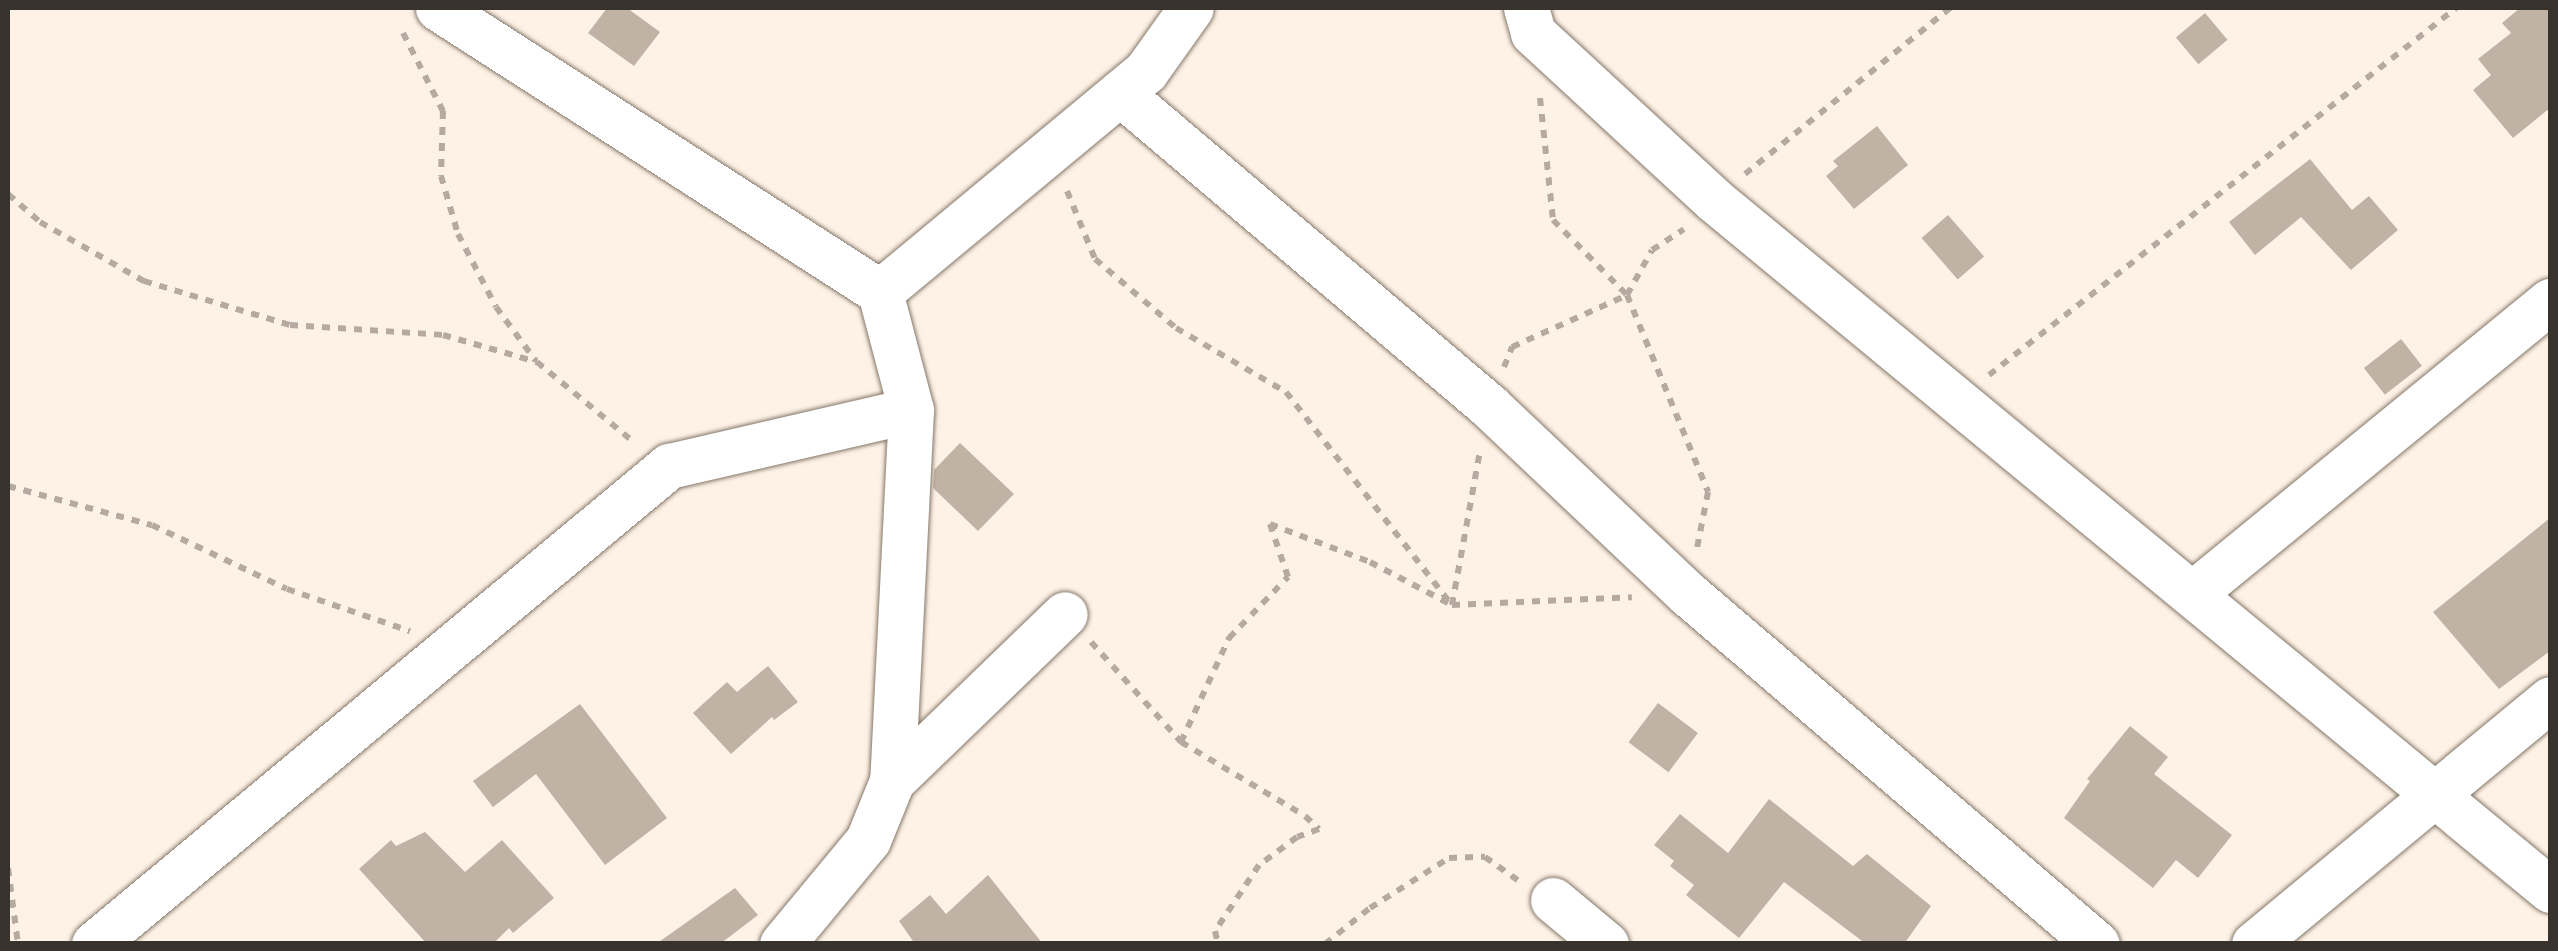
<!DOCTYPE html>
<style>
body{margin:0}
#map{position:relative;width:2558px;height:951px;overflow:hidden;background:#fef2e6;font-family:"Varela Round",sans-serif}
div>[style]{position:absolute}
.building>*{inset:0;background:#c0b2a4;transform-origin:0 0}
.path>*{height:6px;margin-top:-3px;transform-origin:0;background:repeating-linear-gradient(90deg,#b4aaa0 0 8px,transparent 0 16px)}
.roads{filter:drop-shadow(0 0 2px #84776a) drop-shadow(0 0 2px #84776a)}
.minor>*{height:45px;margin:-22.5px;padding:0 22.5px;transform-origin:22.5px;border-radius:22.5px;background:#fff}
span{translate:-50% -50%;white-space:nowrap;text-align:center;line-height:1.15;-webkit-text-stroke:8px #fef2e6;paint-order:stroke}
.frame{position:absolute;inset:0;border:10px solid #38322c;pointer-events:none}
</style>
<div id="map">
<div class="building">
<div style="clip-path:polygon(607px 8px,627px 8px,660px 32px,634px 66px,588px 33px)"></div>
<div style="clip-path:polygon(2520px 8px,2550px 8px,2550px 108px,2513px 138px,2473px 90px,2491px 75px,2478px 59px,2511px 33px,2502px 23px)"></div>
<div style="left:2205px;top:13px;width:35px;height:38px;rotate:50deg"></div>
<div style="clip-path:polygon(1877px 126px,1908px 165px,1854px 209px,1826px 176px,1838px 166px,1833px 161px)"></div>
<div style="clip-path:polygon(2310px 159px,2352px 210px,2369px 196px,2398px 230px,2351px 270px,2301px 217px,2255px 255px,2229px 222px)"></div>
<div style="left:1948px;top:215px;width:55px;height:35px;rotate:49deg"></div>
<div style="left:2401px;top:339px;width:34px;height:47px;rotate:52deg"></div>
<div style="clip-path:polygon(960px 443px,1014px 494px,978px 531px,933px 488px,934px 470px)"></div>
<div style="clip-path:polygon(2550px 518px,2550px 651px,2499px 689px,2433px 612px)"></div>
<div style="clip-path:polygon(768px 666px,798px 702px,774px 720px,772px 717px,731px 754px,693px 713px,727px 682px,737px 692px)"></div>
<div style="left:1658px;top:703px;width:50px;height:49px;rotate:37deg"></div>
<div style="clip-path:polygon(580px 704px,667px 818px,605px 865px,536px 774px,493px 807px,473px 781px)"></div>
<div style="clip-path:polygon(2130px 726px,2168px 757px,2154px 774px,2232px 835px,2198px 878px,2176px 860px,2153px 888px,2064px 818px,2090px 781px,2087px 779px)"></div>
<div style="clip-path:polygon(1769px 799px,1853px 866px,1867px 854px,1931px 906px,1904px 944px,1866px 944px,1784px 882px,1739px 938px,1686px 895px,1694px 885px,1670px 866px,1674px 861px,1654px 845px,1680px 814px,1728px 853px)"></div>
<div style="clip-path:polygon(425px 832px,465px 872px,502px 840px,554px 898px,513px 933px,509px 928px,493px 944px,427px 944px,359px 869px,391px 840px,396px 846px)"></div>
<div style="clip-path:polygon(988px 875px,1043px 944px,915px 944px,899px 921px,930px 895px,946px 914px)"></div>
<div style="clip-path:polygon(735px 888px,758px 915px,720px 944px,656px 944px)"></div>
</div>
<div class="path">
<div style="left:403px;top:33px;width:88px;rotate:62.9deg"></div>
<div style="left:443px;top:111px;width:65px;rotate:91.8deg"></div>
<div style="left:441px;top:176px;width:60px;rotate:73.7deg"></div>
<div style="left:458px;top:234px;width:82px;rotate:62.5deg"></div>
<div style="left:496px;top:307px;width:67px;rotate:53.5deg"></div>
<div style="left:1540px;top:98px;width:123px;rotate:83.9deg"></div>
<div style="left:1553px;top:220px;width:105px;rotate:45.4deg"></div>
<div style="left:1627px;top:295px;width:213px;rotate:67.6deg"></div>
<div style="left:1708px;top:492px;width:57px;rotate:101.1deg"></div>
<div style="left:1745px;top:174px;width:264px;rotate:-39deg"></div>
<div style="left:1067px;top:191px;width:74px;rotate:67.6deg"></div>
<div style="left:1095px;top:259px;width:106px;rotate:40.4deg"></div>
<div style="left:1176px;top:328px;width:127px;rotate:30.2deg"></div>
<div style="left:1286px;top:392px;width:270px;rotate:52.1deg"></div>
<div style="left:1452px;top:605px;width:180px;rotate:-2.5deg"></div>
<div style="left:8px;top:194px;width:43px;rotate:41.2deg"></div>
<div style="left:40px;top:222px;width:120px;rotate:29.6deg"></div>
<div style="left:144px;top:281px;width:152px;rotate:16.8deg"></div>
<div style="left:290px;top:325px;width:153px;rotate:3.7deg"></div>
<div style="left:443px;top:335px;width:98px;rotate:16deg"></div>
<div style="left:537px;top:362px;width:127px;rotate:39.6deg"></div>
<div style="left:1504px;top:367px;width:22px;rotate:-68deg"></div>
<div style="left:1512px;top:347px;width:126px;rotate:-24.3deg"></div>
<div style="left:1627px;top:295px;width:51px;rotate:-60.9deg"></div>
<div style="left:1652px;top:250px;width:38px;rotate:-33deg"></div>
<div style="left:1989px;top:375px;width:594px;rotate:-38.16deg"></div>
<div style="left:8px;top:486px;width:149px;rotate:15.2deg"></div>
<div style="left:152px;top:525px;width:149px;rotate:25.4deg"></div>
<div style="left:287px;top:589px;width:130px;rotate:18.9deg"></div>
<div style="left:1091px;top:642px;width:135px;rotate:48deg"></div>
<div style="left:1181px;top:742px;width:115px;rotate:-65.2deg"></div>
<div style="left:1229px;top:638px;width:85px;rotate:-46deg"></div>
<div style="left:1288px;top:577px;width:56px;rotate:-108.8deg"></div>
<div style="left:1270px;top:524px;width:107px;rotate:20.8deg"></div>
<div style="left:1370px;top:562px;width:93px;rotate:27.7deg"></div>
<div style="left:1452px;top:605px;width:157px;rotate:-79.7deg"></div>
<div style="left:1181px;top:742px;width:144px;rotate:30.8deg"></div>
<div style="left:1305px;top:816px;width:19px;rotate:43deg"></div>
<div style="left:1319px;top:829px;width:23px;rotate:160deg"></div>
<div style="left:1297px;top:837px;width:47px;rotate:143.6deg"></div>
<div style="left:1259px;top:865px;width:79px;rotate:123.7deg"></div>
<div style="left:1215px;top:931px;width:13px;rotate:77deg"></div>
<div style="left:8px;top:868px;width:77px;rotate:82.5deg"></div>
<div style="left:1325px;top:944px;width:58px;rotate:-38.7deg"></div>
<div style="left:1370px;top:908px;width:93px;rotate:-32.3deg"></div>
<div style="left:1449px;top:858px;width:36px;rotate:-2deg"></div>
<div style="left:1485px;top:857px;width:42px;rotate:35.2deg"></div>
</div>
<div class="roads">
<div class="minor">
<div style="left:438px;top:8px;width:525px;rotate:32.72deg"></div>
<div style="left:1526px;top:8px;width:26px;rotate:74deg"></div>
<div style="left:1533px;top:33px;width:246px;rotate:42.7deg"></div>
<div style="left:1714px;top:200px;width:1084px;rotate:39.53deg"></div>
<div style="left:1120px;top:93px;width:484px;rotate:40.3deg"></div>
<div style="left:1489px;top:406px;width:274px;rotate:43.4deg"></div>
<div style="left:1688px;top:594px;width:538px;rotate:40.56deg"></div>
<div style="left:911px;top:410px;width:371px;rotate:92.9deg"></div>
<div style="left:892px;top:781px;width:240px;rotate:-44deg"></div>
<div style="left:2192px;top:594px;width:463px;rotate:-39.3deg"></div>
<div style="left:1553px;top:900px;width:69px;rotate:39.7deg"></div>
<div style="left:94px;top:944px;width:748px;rotate:-39.74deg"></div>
<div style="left:669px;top:466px;width:248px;rotate:-13deg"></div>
<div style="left:911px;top:410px;width:122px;rotate:-104.7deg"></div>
<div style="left:880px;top:292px;width:346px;rotate:-39.7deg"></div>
<div style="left:1146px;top:71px;width:77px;rotate:-54.5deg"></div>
<div style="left:782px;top:944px;width:135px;rotate:-50.4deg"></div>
<div style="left:868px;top:840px;width:64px;rotate:-67.9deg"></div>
<div style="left:2254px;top:944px;width:384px;rotate:-39.6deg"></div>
</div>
</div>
<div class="frame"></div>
</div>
